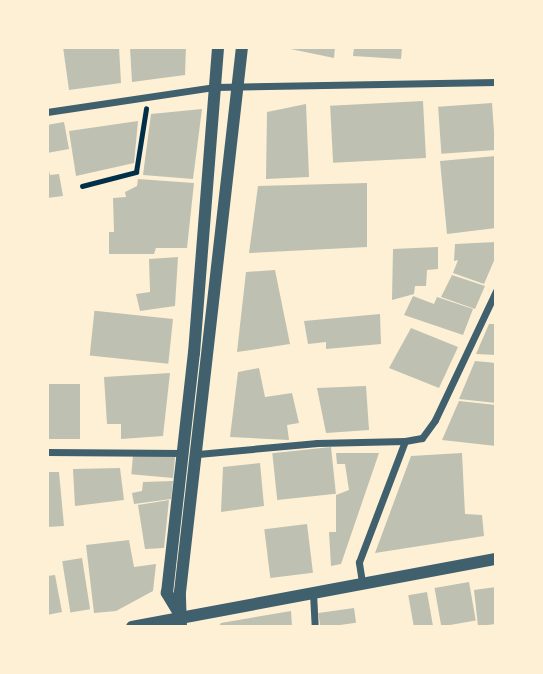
<!DOCTYPE html>
<style>
body{margin:0}
#map{position:relative;width:543px;height:674px;overflow:hidden;background:#fdf0d5;font-family:"Exo 2",sans-serif}
div>[style]{position:absolute}
.building>*{inset:0;background:#bec0b2;transform-origin:0 0}
.path>*{height:4.5px;margin:-2.25px;padding:0 2.25px;transform-origin:2.25px;border-radius:2.25px;background:#003049}
.minor>*{height:7px;margin:-3.5px;padding:0 3.5px;transform-origin:3.5px;border-radius:3.5px;background:#3f606c}
.tertiary>*{height:12px;margin:-6px;padding:0 6px;transform-origin:6px;border-radius:6px;background:#3f606c}
span{translate:-50% -50%;white-space:nowrap;text-align:center;line-height:1.15;-webkit-text-stroke:5px #fdf0d5;paint-order:stroke}
.frame{position:absolute;inset:0;border:49px solid #fdf0d5;pointer-events:none}
</style>
<div id="map">
<div class="building">
<div style="clip-path:polygon(63px 47px,119px 47px,121px 83px,69px 90px)"></div>
<div style="clip-path:polygon(130px 47px,186px 47px,185px 75px,132px 82px)"></div>
<div style="clip-path:polygon(281px 47px,335px 47px,334px 58px)"></div>
<div style="clip-path:polygon(354px 47px,402px 47px,401px 59px,353px 56px)"></div>
<div style="left:423px;top:101px;width:57px;height:93px;rotate:87deg"></div>
<div style="left:492px;top:103px;width:47px;height:54px;rotate:86deg"></div>
<div style="clip-path:polygon(306px 104px,309px 177px,266px 179px,267px 112px)"></div>
<div style="clip-path:polygon(202px 109px,193px 179px,143px 175px,151px 114px)"></div>
<div style="clip-path:polygon(138px 121px,134px 163px,76px 176px,69px 131px)"></div>
<div style="clip-path:polygon(64px 122px,69px 149px,47px 153px,47px 125px)"></div>
<div style="clip-path:polygon(496px 156px,496px 228px,447px 234px,440px 161px)"></div>
<div style="clip-path:polygon(48px 166px,50px 175px,59px 174px,63px 196px,47px 198px)"></div>
<div style="clip-path:polygon(138px 179px,194px 183px,187px 248px,156px 248px,154px 254px,109px 254px,109px 232px,114px 232px,113px 198px,126px 197px,125px 192px,137px 186px)"></div>
<div style="clip-path:polygon(367px 183px,367px 247px,249px 253px,258px 186px)"></div>
<div style="clip-path:polygon(496px 242px,496px 256px,484px 284px,453px 273px,458px 260px,454px 261px,455px 244px)"></div>
<div style="clip-path:polygon(438px 247px,438px 269px,427px 270px,426px 286px,415px 286px,414px 294px,392px 300px,393px 249px)"></div>
<div style="clip-path:polygon(178px 257px,175px 306px,140px 311px,136px 294px,150px 292px,149px 259px)"></div>
<div style="clip-path:polygon(275px 270px,290px 344px,237px 352px,246px 272px)"></div>
<div style="clip-path:polygon(452px 275px,485px 286px,475px 309px,441px 297px)"></div>
<div style="clip-path:polygon(413px 296px,434px 304px,437px 297px,473px 309px,463px 335px,404px 315px)"></div>
<div style="clip-path:polygon(380px 314px,381px 344px,326px 349px,326px 342px,308px 344px,304px 321px)"></div>
<div style="left:173px;top:319px;width:45px;height:79px;rotate:96deg"></div>
<div style="clip-path:polygon(489px 324px,496px 324px,496px 355px,476px 354px)"></div>
<div style="clip-path:polygon(411px 328px,458px 347px,439px 388px,389px 368px)"></div>
<div style="clip-path:polygon(475px 361px,496px 363px,496px 403px,459px 399px)"></div>
<div style="clip-path:polygon(259px 368px,265px 397px,292px 393px,299px 423px,287px 425px,289px 440px,230px 437px,238px 372px)"></div>
<div style="clip-path:polygon(170px 373px,163px 436px,121px 439px,121px 424px,107px 424px,104px 377px)"></div>
<div style="left:47px;top:384px;width:33px;height:55px"></div>
<div style="clip-path:polygon(366px 386px,369px 430px,326px 433px,317px 388px)"></div>
<div style="clip-path:polygon(459px 401px,496px 405px,496px 446px,442px 440px)"></div>
<div style="left:331px;top:447px;width:47px;height:59px;rotate:84deg"></div>
<div style="clip-path:polygon(336px 453px,379px 453px,341px 564px,331px 566px,329px 532px,336px 532px,336px 495px,349px 490px,345px 464px,337px 464px)"></div>
<div style="clip-path:polygon(462px 453px,465px 514px,482px 515px,484px 536px,375px 553px,411px 456px)"></div>
<div style="left:175px;top:457px;width:21px;height:42px;rotate:95deg"></div>
<div style="clip-path:polygon(260px 463px,264px 506px,221px 512px,223px 467px)"></div>
<div style="clip-path:polygon(120px 468px,124px 500px,75px 506px,73px 469px)"></div>
<div style="clip-path:polygon(47px 472px,59px 472px,64px 526px,47px 527px)"></div>
<div style="clip-path:polygon(173px 481px,171px 499px,134px 504px,132px 493px,142px 491px,143px 482px)"></div>
<div style="clip-path:polygon(169px 500px,164px 548px,145px 549px,138px 505px)"></div>
<div style="left:307px;top:524px;width:49px;height:43px;rotate:83deg"></div>
<div style="clip-path:polygon(129px 540px,134px 567px,156px 564px,153px 591px,116px 611px,94px 613px,86px 545px)"></div>
<div style="left:82px;top:558px;width:52px;height:20px;rotate:81deg"></div>
<div style="clip-path:polygon(55px 575px,62px 612px,47px 615px,47px 576px)"></div>
<div style="left:469px;top:582px;width:39px;height:35px;rotate:80deg"></div>
<div style="clip-path:polygon(496px 587px,496px 624px,478px 626px,474px 590px)"></div>
<div style="left:427px;top:592px;width:36px;height:19px;rotate:80deg"></div>
<div style="left:354px;top:608px;width:15px;height:36px;rotate:82deg"></div>
<div style="clip-path:polygon(291px 611px,292px 627px,218px 627px,221px 623px)"></div>
</div>
<div class="path">
<div style="left:82px;top:186px;width:56px;rotate:-14.5deg"></div>
<div style="left:136px;top:172px;width:64px;rotate:-81deg"></div>
</div>
<div class="minor">
<div style="left:47px;top:112px;width:170px;rotate:-8.5deg"></div>
<div style="left:215px;top:87px;width:281px;rotate:-1deg"></div>
<div style="left:47px;top:452px;width:136px;rotate:0.4deg"></div>
<div style="left:198px;top:454px;width:120px;rotate:-5.3deg"></div>
<div style="left:317px;top:443px;width:88px;rotate:-1.3deg"></div>
<div style="left:362px;top:582px;width:20px;rotate:-99deg"></div>
<div style="left:359px;top:562px;width:129px;rotate:-69.2deg"></div>
<div style="left:405px;top:441px;width:17px;rotate:-10deg"></div>
<div style="left:422px;top:438px;width:22px;rotate:-54deg"></div>
<div style="left:435px;top:420px;width:143px;rotate:-64.7deg"></div>
<div style="left:313px;top:593px;width:34px;rotate:87deg"></div>
</div>
<div class="tertiary">
<div style="left:180px;top:615px;width:26px;rotate:-121deg"></div>
<div style="left:167px;top:593px;width:242px;rotate:-83.6deg"></div>
<div style="left:194px;top:353px;width:307px;rotate:-85.5deg"></div>
<div style="left:132px;top:627px;width:370px;rotate:-10.6deg"></div>
<div style="left:181px;top:627px;width:35px;rotate:-92deg"></div>
<div style="left:180px;top:592px;width:549px;rotate:-83.51deg"></div>
</div>
<div class="frame"></div>
</div>
